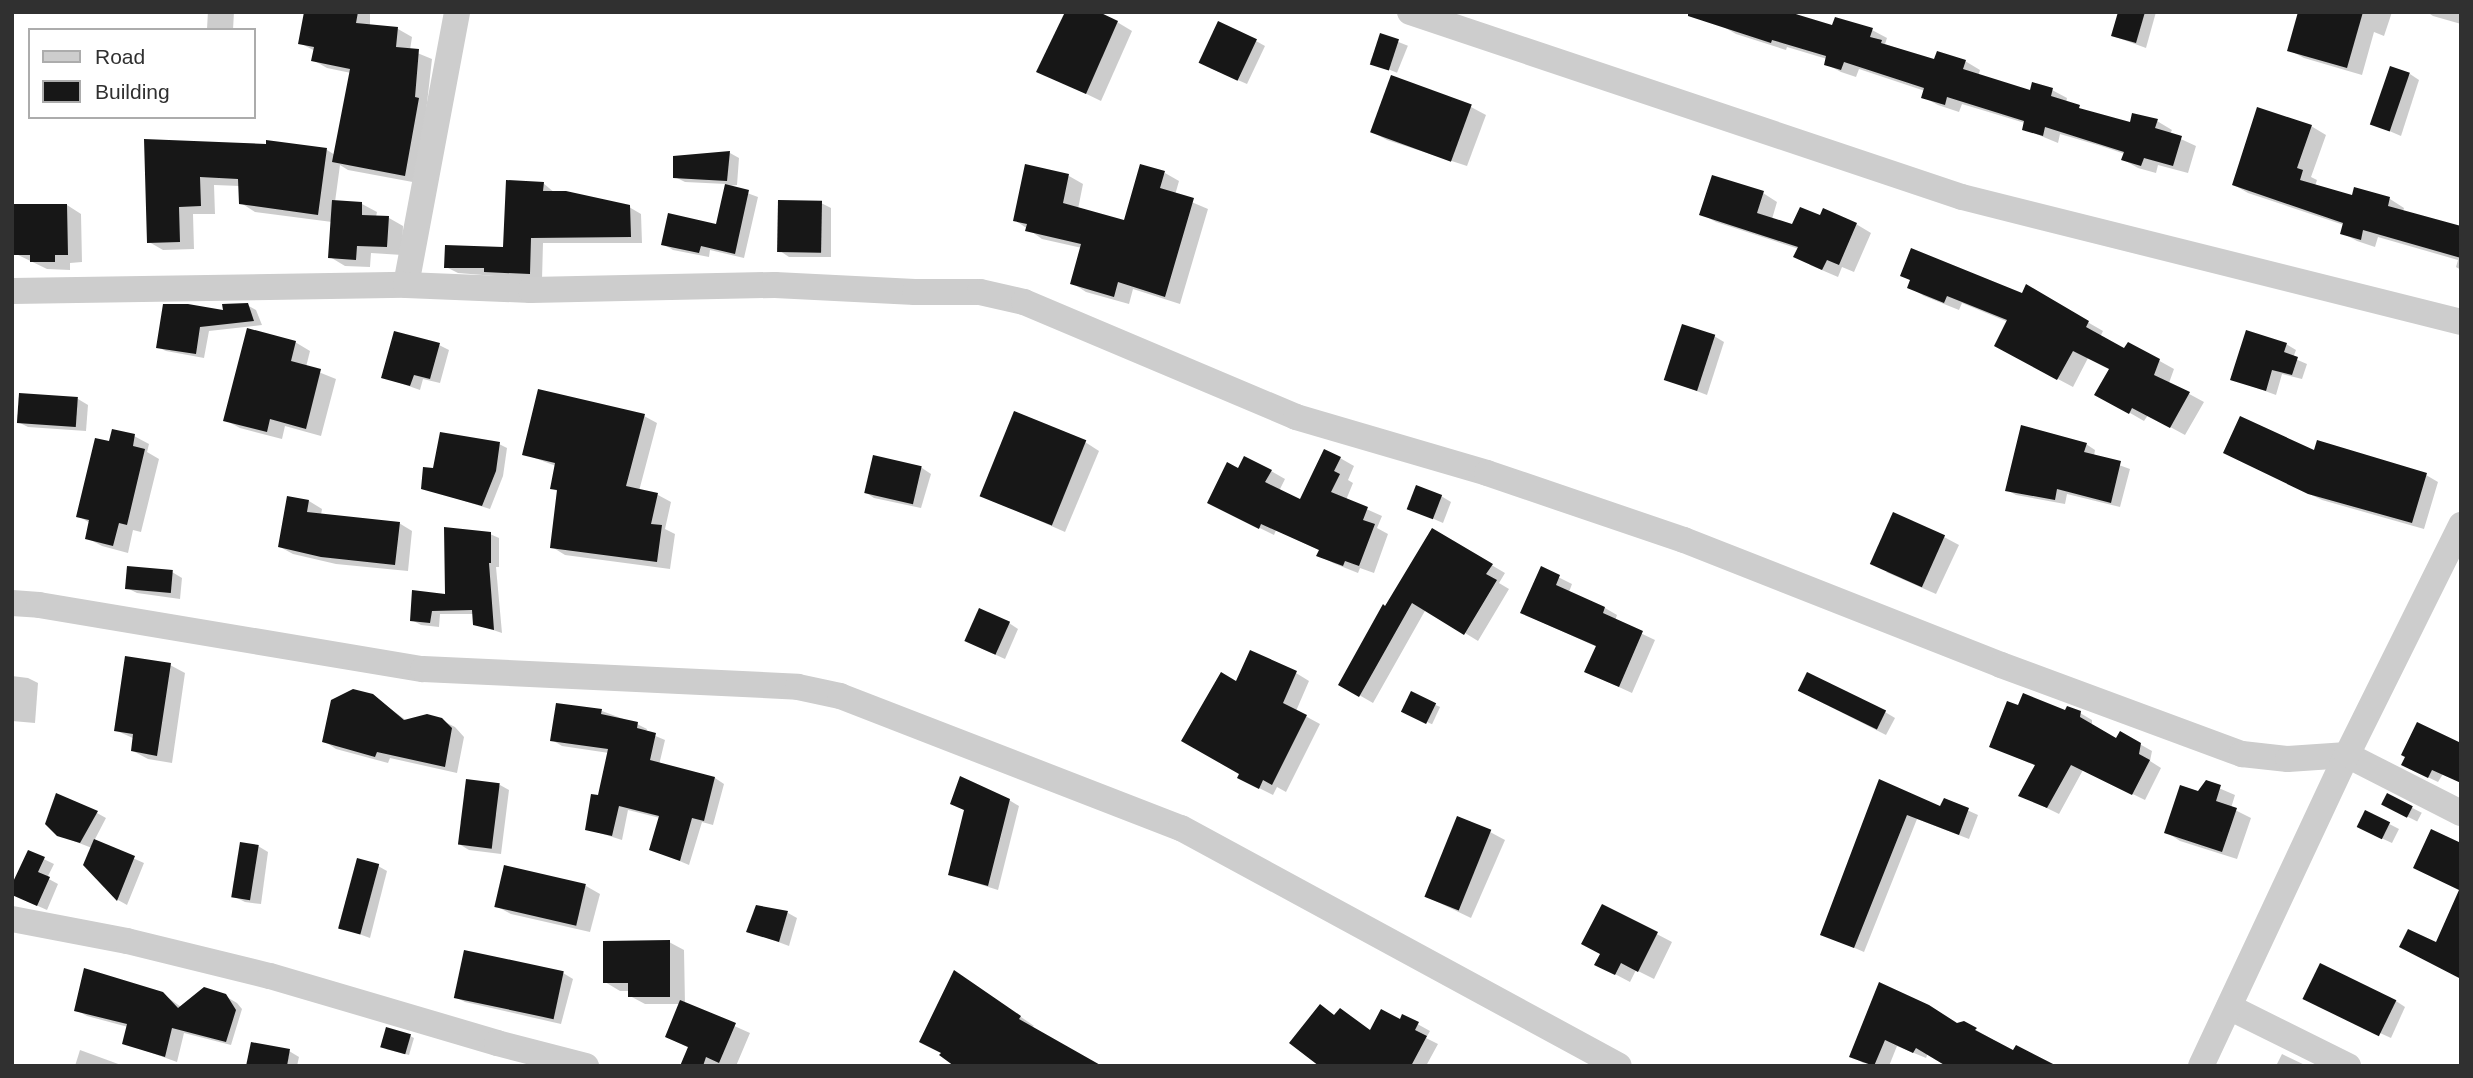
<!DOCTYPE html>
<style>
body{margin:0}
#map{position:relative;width:2473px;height:1078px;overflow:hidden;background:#fff;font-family:Arial,sans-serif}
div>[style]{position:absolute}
.shadow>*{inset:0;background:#0003;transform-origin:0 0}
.building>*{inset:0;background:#171717;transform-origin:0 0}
.street>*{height:26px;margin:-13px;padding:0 13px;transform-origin:13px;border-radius:13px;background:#cdcdcd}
span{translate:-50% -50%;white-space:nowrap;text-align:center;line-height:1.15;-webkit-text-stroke:7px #fff;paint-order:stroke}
.frame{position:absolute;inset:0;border:14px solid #303030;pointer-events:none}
.legend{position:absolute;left:28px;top:28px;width:228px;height:91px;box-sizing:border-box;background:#fff;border:2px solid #acacac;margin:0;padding:9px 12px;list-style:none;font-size:21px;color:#303030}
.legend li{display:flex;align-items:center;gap:14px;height:35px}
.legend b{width:35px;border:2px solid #acacac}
</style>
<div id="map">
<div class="shadow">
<div style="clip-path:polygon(306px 12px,370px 12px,370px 26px,398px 29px,412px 37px,410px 50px,432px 59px,418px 183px,348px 170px,340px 165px,335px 202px,362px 204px,377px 212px,376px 217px,389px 218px,403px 226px,402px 255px,371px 253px,370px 267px,345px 266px,330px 257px,332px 222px,255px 212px,241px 203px,240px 186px,214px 185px,215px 214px,193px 214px,194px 249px,163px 250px,149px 242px,146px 141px,327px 150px,335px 155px,351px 73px,327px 68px,313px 60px,315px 51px,300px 43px)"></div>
<div style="clip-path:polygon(1726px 12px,1798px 12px,1797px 16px,1834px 27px,1872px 30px,1887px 38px,1885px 44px,1935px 61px,1965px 61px,1980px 70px,1978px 77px,2031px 93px,2052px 90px,2067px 98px,2066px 103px,2089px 113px,2131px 124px,2157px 121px,2172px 130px,2170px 134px,2196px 146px,2188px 173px,2158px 165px,2156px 173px,2138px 168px,2124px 160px,2125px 154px,2101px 146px,2060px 134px,2058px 143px,2024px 129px,2025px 123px,1962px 104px,1959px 112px,1938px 105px,1923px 97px,1925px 91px,1859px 69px,1856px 77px,1841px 72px,1826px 64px,1827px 59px,1787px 47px,1786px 50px,1736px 34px,1722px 26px)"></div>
<div style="clip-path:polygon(2120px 12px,2156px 12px,2146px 48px,2113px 36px)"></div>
<div style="clip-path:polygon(2304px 12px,2392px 12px,2384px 36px,2374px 32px,2362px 75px,2304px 58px,2289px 50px)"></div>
<div style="clip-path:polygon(2427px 12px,2461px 12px,2461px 24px,2433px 16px)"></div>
<div style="clip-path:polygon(1117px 22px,1132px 31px,1101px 101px,1039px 71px)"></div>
<div style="left:1381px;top:35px;width:29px;height:29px;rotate:22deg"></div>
<div style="clip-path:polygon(1256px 41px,1265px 46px,1247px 84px,1210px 68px)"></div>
<div style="clip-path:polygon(2410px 74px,2419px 80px,2401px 136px,2373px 124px)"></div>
<div style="clip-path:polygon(1471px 107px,1486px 115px,1467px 166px,1387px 140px,1372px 132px)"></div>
<div style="clip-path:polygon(2311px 126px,2326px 135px,2311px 177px,2317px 180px,2315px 186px,2353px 197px,2355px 189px,2390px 199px,2404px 208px,2403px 212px,2461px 228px,2461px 270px,2456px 267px,2458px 260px,2378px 237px,2375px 247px,2357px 241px,2342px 233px,2344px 225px,2248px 193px,2234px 185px)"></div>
<div style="clip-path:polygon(730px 153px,739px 158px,737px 185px,728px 186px,758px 197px,744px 258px,710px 250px,709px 257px,673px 250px,663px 244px,717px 226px,726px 184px,685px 182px,675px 177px,675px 158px)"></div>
<div style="clip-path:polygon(1165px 173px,1179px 181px,1175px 195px,1208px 209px,1180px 304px,1133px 289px,1129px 304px,1086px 292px,1072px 283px,1082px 248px,1042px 239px,1015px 220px,1069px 176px,1083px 184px,1078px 209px,1125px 223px)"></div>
<div style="clip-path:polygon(543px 183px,555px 193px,629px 207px,641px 214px,642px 243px,543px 243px,542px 280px,458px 273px,446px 267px,504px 249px)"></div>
<div style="clip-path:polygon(1763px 193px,1777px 202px,1772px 219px,1793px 226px,1821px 218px,1856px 224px,1871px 233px,1854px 272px,1842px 267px,1838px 277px,1810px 265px,1799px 249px,1716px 222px,1701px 214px)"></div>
<div style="clip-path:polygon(821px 203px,831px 208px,831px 257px,789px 257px,780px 251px)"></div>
<div style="clip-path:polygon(67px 205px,81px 214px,82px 262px,70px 263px,70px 270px,47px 269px,16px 254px)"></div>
<div style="clip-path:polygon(1902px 275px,2023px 295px,2027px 287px,2103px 331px,2100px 337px,2125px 351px,2129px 344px,2174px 369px,2169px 383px,2204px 402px,2185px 435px,2148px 415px,2144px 421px,2097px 394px,2111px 369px,2088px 358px,2073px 387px,2011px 354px,2008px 322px,1962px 303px,1959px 310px,1924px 296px,1909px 287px,1912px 281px)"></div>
<div style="clip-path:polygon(247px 305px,256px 310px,262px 325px,209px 331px,204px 358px,166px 351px,157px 347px,225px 312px)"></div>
<div style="clip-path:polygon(1714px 336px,1724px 342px,1707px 395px,1665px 379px)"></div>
<div style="clip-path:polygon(295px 342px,310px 351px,306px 367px,336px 379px,321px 436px,285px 426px,282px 439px,240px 428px,225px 420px)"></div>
<div style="clip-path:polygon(2286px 344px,2296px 350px,2293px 358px,2307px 364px,2302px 379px,2282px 374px,2276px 395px,2232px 379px)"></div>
<div style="clip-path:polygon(439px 345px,449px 350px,440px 383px,423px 379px,420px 390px,383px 377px)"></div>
<div style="clip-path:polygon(20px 395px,78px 399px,88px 405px,86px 431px,28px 427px,18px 422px)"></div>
<div style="clip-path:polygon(644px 416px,657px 423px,639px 491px,658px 495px,671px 502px,665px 529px,675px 534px,670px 569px,565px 555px,552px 547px,559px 492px,552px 488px,556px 466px,524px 454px)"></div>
<div style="clip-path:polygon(134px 436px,149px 444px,147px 452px,159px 459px,141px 532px,133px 530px,128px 553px,102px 546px,87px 538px,90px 523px,78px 516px,110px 443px)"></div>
<div style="clip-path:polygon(1085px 442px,1099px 451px,1065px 532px,981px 495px)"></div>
<div style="clip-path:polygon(2318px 442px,2426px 475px,2438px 482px,2424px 529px,2322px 500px,2237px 459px,2315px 453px)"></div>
<div style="clip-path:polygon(499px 444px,507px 448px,503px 476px,490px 509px,423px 488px,434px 470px)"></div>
<div style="clip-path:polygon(2086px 444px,2095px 450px,2094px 456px,2130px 469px,2120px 507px,2067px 494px,2065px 504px,2016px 495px,2007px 490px)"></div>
<div style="clip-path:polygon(874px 457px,922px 468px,931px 474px,921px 508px,874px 498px,865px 492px)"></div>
<div style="clip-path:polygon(1340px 458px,1354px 466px,1348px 480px,1353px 483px,1346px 500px,1382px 516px,1377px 528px,1388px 534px,1374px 573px,1360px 568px,1358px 573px,1333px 563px,1319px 555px,1321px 551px,1276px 530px,1274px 535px,1223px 510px,1239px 470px,1271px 471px,1285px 479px,1279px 491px,1301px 501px)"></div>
<div style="clip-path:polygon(1441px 496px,1451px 502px,1443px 523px,1409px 508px)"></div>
<div style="clip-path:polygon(288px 498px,309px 501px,322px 509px,321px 515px,399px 523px,412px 531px,408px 571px,336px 564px,293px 554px,280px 547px)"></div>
<div style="clip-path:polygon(1432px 530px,1505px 573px,1499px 583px,1509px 589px,1478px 641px,1426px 609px,1373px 703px,1340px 684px)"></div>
<div style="clip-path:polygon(490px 534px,499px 538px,499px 567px,496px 567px,502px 633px,475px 624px,474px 614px,440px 614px,439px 627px,421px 625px,412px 620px,447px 596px)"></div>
<div style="clip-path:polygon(1944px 537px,1959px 545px,1936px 594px,1886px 572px)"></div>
<div style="clip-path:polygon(1542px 569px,1572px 584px,1569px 592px,1605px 608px,1617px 615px,1615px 621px,1655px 640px,1632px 693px,1586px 672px,1597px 647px,1535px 619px)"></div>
<div style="clip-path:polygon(172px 572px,182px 578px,180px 599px,137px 593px,127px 588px)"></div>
<div style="clip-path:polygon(1009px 623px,1018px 629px,1005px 659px,976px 646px)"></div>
<div style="clip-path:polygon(170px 665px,185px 673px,172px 763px,148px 759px,133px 751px,135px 739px,115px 730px)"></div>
<div style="clip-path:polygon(1296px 673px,1309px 681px,1296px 711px,1320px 724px,1286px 792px,1277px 787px,1273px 795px,1253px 785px,1237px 683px)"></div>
<div style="clip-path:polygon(12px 676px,28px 678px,38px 683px,35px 723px,12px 721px)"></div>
<div style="left:1412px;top:694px;width:31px;height:19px;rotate:25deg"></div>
<div style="clip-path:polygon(372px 695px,407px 721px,441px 720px,455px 727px,464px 737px,457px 773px,390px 758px,388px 763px,336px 749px,324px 741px)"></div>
<div style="clip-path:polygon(1809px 696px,1885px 712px,1895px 718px,1886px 735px)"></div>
<div style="clip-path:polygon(2019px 707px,2080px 713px,2092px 720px,2092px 725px,2116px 740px,2120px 733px,2152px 751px,2150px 761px,2161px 768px,2145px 800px,2083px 770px,2059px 814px,2020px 795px,2036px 766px,1991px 746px)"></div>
<div style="clip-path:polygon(602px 711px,637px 724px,647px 729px,646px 732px,665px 740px,659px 765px,715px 778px,724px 784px,713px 825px,702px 822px,689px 865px,651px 849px,660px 818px,628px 810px,622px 840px,587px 829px,600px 797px,609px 753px,562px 746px,552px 740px)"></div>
<div style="clip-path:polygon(2461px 745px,2438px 782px,2413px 770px)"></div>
<div style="clip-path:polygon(1880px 782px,1941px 809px,1945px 800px,1978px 815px,1969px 839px,1917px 819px,1864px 952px,1822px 934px)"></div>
<div style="clip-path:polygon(2207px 783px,2235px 795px,2231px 808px,2251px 818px,2237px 859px,2180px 841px,2166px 832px)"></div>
<div style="clip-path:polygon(500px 785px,509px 790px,501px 854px,469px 850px,459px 844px)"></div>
<div style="left:2387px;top:795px;width:39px;height:10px;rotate:27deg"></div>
<div style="clip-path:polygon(1009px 800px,1019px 806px,998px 890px,950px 875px,966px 811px,952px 804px)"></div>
<div style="clip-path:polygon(2366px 812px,2399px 829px,2392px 843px,2368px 832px)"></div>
<div style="clip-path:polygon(97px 813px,106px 818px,94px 841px,144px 863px,127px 905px,118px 900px,85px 865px,92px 848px,58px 835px)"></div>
<div style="clip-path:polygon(1490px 832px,1505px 840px,1471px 918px,1425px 896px)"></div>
<div style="clip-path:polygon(258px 846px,268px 852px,261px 904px,245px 902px,235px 897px)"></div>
<div style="clip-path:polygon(29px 852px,54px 864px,47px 878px,58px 884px,47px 910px,20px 898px)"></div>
<div style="clip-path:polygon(378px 866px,387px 871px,370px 938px,340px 927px)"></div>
<div style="clip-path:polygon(505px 867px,586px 886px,600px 894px,590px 932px,511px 914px,496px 906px)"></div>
<div style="clip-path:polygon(1603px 906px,1672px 942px,1654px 979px,1636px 970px,1630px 982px,1611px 972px,1602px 954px)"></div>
<div style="clip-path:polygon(757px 907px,788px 913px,797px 918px,789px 946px,749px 931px)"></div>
<div style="clip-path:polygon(669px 942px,684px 950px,685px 1004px,750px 1033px,736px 1066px,691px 1066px,689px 1048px,667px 1037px,680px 1004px,645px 1004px,630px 996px,630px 991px,620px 991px,605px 982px)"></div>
<div style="clip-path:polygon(563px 973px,573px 979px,561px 1024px,465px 1002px,455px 997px)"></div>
<div style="clip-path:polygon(968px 980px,1034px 1026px,958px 1066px)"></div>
<div style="clip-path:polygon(1880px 985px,1957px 1024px,1964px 1023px,2014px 1052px,2034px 1056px,1928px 1053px,1926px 1058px,1897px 1046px,1889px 1066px,1863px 1063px,1851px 1056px)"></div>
<div style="clip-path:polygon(163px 994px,181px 1007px,225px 996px,237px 1003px,242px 1009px,231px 1045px,184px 1033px,177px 1062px,124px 1043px,128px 1027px,87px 1016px,76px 1010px)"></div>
<div style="clip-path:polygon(2396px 1001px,2405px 1007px,2391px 1038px,2314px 1003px)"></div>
<div style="clip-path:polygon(1321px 1007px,1336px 1016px,1341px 1010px,1371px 1031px,1400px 1021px,1403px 1016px,1430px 1031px,1426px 1038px,1438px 1044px,1426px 1066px,1322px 1066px)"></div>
<div style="clip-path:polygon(410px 1036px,414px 1038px,409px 1055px,386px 1049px)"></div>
<div style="clip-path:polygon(80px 1050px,121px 1065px,122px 1066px,75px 1066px)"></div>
<div style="clip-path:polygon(289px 1051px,299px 1057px,297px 1066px,248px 1066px)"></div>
<div style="clip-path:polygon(2282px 1054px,2307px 1066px,2276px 1066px)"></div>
</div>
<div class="building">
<div style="clip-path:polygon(304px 12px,358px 12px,356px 23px,398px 27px,396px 47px,419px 49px,415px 97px,419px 98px,405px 176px,332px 162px,350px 69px,311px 61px,314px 47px,298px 44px)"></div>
<div style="clip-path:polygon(1065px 12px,1099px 12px,1118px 21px,1086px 94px,1036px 72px)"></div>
<div style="clip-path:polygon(1688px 12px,1789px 12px,1832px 25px,1835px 17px,1873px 28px,1870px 37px,1882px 40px,1881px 43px,1934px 59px,1937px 51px,1966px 60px,1963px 69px,2030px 90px,2032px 82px,2053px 88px,2051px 96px,2080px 105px,2079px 108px,2130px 122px,2132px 113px,2158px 119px,2155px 128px,2182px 136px,2173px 166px,2144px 158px,2141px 166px,2121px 160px,2124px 152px,2045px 127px,2043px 136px,2022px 130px,2024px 121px,1947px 97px,1945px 105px,1921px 98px,1924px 88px,1844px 62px,1841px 70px,1824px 65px,1826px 56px,1772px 40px,1771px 43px,1688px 16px)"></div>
<div style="clip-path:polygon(2118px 12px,2145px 12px,2136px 43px,2111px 36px)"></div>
<div style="clip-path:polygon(2298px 12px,2363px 12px,2347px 68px,2287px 51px)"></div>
<div style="left:1218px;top:21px;width:43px;height:46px;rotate:25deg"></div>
<div style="left:1380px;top:33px;width:20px;height:33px;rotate:18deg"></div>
<div style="left:2390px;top:66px;width:21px;height:62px;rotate:19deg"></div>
<div style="left:1391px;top:75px;width:86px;height:61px;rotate:20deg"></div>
<div style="clip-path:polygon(2257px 107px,2312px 125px,2297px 168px,2303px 170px,2300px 180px,2352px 195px,2354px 187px,2390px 197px,2388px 206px,2461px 226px,2461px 258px,2363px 230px,2361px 240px,2340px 234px,2343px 223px,2232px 185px)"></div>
<div style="clip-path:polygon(144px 139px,266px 144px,266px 140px,327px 148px,318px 215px,239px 204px,238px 179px,200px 177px,201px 206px,179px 207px,180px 242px,147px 243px)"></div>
<div style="clip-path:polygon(730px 151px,727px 181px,673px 178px,673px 156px)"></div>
<div style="clip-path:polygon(1025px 164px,1069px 174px,1063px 203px,1124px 220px,1140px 164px,1165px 171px,1160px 188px,1194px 198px,1165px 297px,1118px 282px,1114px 297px,1070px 284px,1081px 244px,1025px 231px,1027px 224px,1013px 221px)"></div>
<div style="clip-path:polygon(1712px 175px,1764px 191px,1757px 213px,1792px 224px,1800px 207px,1820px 215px,1823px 208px,1857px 223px,1839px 265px,1827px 260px,1822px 270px,1793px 257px,1798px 247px,1699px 215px)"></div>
<div style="clip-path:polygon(506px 180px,544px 182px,543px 191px,566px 191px,630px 205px,631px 237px,531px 238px,530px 274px,484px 272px,484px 268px,444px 268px,445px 245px,503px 247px)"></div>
<div style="clip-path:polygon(725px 184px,749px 190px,735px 254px,701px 246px,699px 253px,661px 245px,668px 213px,716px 224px)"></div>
<div style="clip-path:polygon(332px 200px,362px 202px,362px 215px,389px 216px,387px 247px,357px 246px,356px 260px,328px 258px)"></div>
<div style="left:778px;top:200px;width:44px;height:52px;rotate:1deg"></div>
<div style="clip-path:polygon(14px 204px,67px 204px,68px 255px,55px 255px,55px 262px,30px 262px,30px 255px,14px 255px)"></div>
<div style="clip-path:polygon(1911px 248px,2022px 293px,2026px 284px,2089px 321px,2086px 327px,2124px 348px,2128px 342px,2160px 359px,2154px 375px,2190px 392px,2170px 428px,2132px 408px,2129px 414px,2094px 395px,2109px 369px,2073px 351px,2057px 380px,1994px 346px,2007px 320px,1947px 296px,1944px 303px,1907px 288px,1910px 280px,1900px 276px)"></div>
<div style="clip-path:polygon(248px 303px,254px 321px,200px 327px,196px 354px,156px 348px,163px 304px,188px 304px,223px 310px,222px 304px)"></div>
<div style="left:1682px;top:324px;width:35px;height:59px;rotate:18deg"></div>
<div style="clip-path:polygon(247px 328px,296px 341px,291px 361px,321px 369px,306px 429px,270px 419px,267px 432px,223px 421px)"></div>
<div style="clip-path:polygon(2246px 330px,2287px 343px,2284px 352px,2298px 357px,2292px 375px,2272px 370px,2266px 391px,2230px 380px)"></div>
<div style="clip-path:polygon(394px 331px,440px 343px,430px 379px,414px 375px,410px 386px,381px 378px)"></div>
<div style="clip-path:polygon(538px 389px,645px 414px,626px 486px,658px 493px,651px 524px,662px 525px,657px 562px,550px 548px,557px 490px,550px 489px,555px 463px,522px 455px)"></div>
<div style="left:19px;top:393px;width:59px;height:30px;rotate:4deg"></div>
<div style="left:1014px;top:411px;width:78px;height:92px;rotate:22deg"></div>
<div style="clip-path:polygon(2240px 416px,2314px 450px,2317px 440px,2427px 473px,2412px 523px,2308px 494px,2223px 453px)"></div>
<div style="clip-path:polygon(2021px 425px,2087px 443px,2084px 452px,2121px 461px,2111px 503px,2057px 489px,2055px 500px,2005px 491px)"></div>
<div style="clip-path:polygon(112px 429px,135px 434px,133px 446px,145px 449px,127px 525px,119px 523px,113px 546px,85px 539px,89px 520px,76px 517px,95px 438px,109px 441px)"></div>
<div style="clip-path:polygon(440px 432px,500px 442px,496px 471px,482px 506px,421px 489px,423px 467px,433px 468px)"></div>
<div style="clip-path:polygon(1324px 449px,1341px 457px,1334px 471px,1340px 474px,1331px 492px,1368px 507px,1363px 520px,1375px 524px,1359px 566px,1345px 561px,1343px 566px,1316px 556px,1319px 550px,1261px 524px,1259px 529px,1207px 503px,1227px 462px,1238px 468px,1244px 456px,1272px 470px,1265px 482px,1300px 499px)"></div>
<div style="left:873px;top:455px;width:50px;height:39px;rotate:13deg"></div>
<div style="left:1416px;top:485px;width:28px;height:26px;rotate:21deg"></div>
<div style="clip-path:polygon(287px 496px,309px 500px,307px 512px,400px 522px,395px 565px,321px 557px,278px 547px)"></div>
<div style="left:1893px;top:512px;width:57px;height:57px;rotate:24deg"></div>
<div style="clip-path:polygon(444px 527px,491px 532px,491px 563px,489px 563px,494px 630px,473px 625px,472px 610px,432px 611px,430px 623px,410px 621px,412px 590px,445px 594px)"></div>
<div style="clip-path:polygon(1432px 528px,1493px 564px,1486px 574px,1497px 580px,1464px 635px,1412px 603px,1359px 697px,1338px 685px,1383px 604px,1385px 606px)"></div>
<div style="left:127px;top:566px;width:46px;height:23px;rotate:5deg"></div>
<div style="clip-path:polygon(1541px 566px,1560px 575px,1556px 585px,1605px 607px,1603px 613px,1643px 631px,1619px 687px,1584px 672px,1596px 646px,1520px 613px)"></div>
<div style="left:979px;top:608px;width:34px;height:36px;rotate:24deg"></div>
<div style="clip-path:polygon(1250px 650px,1297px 671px,1283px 703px,1307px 715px,1272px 785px,1263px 780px,1259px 789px,1237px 778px,1239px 774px,1181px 741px,1221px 672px,1236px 681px)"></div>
<div style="clip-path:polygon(125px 656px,171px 663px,157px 756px,131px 751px,133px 734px,114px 731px)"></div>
<div style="left:1807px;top:672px;width:88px;height:21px;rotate:26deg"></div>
<div style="clip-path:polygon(353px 689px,373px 694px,404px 720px,427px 714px,442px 718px,452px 728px,445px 767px,377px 752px,375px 757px,322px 742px,331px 700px)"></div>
<div style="left:1411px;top:691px;width:28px;height:23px;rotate:26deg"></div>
<div style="clip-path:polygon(2023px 693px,2065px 710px,2067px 706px,2081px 711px,2080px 717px,2116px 738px,2120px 731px,2141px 743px,2139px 754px,2150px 760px,2132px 795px,2071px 765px,2047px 808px,2018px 796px,2035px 765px,1989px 747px,2007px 701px,2018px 705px)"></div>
<div style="clip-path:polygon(556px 703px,602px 709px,601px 714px,638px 722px,637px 728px,656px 733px,650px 760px,715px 777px,704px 821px,692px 818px,680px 861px,649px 850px,659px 816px,619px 806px,612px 836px,585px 830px,591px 794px,598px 795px,608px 749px,550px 741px)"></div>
<div style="clip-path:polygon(2417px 722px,2461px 743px,2461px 783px,2432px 770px,2428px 778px,2401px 765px,2405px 757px,2401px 755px)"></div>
<div style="clip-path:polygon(960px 776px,1010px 799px,988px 886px,948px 875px,964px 810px,950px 804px)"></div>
<div style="left:466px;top:779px;width:34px;height:66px;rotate:7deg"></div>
<div style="clip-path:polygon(1879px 779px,1940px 806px,1944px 798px,1969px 808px,1959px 835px,1907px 815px,1854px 948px,1820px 935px)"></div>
<div style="clip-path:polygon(2206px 780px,2221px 785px,2216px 801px,2237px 808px,2222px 852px,2164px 833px,2180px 785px,2198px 791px)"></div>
<div style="clip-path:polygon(56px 793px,98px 811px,80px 843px,57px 836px,45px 824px)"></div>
<div style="left:2387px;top:793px;width:29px;height:13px;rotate:27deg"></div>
<div style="left:2365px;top:810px;width:28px;height:19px;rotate:26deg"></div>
<div style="left:1457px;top:816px;width:37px;height:87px;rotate:22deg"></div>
<div style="clip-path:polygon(2431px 829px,2461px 843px,2461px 979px,2399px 947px,2408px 929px,2436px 942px,2459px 890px,2413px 868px)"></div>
<div style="clip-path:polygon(94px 839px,135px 856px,117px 901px,83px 865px)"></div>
<div style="left:240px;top:842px;width:19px;height:56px;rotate:9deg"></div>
<div style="clip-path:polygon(28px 850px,45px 857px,38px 872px,50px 877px,37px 906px,12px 895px,12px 884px)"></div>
<div style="left:357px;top:858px;width:23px;height:73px;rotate:15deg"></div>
<div style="left:504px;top:865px;width:84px;height:43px;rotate:13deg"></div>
<div style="clip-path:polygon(1602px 904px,1658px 932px,1638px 972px,1621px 963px,1615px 975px,1594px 965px,1600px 954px,1581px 944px)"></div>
<div style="clip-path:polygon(756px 905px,788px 911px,779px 942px,746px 932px)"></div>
<div style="clip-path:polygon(670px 940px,670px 997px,628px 997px,628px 983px,603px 983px,603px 941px)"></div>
<div style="left:464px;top:950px;width:102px;height:49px;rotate:12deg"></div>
<div style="left:2320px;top:963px;width:85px;height:40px;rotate:26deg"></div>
<div style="clip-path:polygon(84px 968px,163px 992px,178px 1008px,204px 987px,226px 994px,236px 1010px,226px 1042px,172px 1028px,165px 1057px,122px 1044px,127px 1024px,74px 1011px)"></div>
<div style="clip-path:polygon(954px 970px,1021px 1016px,1019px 1019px,1102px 1066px,954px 1066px,939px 1055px,941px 1053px,919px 1042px)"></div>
<div style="clip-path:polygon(1879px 982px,1929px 1005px,1957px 1023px,1964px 1021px,1977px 1028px,1975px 1030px,2013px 1050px,2016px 1045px,2057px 1066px,1946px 1066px,1916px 1048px,1913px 1053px,1885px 1040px,1874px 1066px,1849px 1057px)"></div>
<div style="clip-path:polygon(680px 1000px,736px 1023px,719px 1063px,706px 1057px,703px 1066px,680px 1066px,688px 1047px,665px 1037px)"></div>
<div style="clip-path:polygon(1320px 1004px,1334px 1015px,1340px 1008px,1370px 1030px,1381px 1009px,1400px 1019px,1402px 1014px,1419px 1022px,1415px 1030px,1427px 1036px,1411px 1066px,1319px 1066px,1289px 1043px)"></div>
<div style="left:386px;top:1027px;width:26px;height:21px;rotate:16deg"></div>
<div style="clip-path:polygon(251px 1042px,290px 1049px,287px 1066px,246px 1066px)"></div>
</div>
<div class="street">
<div style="left:1410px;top:12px;width:582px;rotate:18.53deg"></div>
<div style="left:1962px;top:197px;width:514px;rotate:14.06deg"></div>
<div style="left:220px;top:30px;width:18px;rotate:-87deg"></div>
<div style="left:406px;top:285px;width:278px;rotate:-79.4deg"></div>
<div style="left:12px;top:291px;width:394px;rotate:-0.9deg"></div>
<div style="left:406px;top:285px;width:125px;rotate:2.3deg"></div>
<div style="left:531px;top:290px;width:244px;rotate:-1.2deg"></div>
<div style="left:775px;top:285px;width:140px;rotate:2.9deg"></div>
<div style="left:915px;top:292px;width:65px"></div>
<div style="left:980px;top:292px;width:45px;rotate:12.8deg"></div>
<div style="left:1024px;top:302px;width:295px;rotate:22.9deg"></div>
<div style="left:1296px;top:417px;width:199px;rotate:16.3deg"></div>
<div style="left:1487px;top:473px;width:208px;rotate:18.8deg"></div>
<div style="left:1684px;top:540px;width:341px;rotate:21.5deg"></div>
<div style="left:2001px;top:665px;width:257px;rotate:20.3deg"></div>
<div style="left:2242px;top:754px;width:46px;rotate:6.2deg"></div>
<div style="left:2288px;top:759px;width:59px;rotate:-3.9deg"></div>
<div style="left:2347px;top:755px;width:128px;rotate:27deg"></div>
<div style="left:12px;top:603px;width:27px;rotate:4deg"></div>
<div style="left:39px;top:605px;width:389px;rotate:9.5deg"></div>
<div style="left:423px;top:669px;width:375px;rotate:2.7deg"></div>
<div style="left:798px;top:687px;width:43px;rotate:12.1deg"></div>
<div style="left:840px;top:696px;width:366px;rotate:21.2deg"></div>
<div style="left:1181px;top:828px;width:498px;rotate:28.5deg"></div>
<div style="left:12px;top:919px;width:117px;rotate:10.8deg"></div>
<div style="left:127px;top:941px;width:147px;rotate:13.8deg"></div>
<div style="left:270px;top:976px;width:237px;rotate:16.4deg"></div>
<div style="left:497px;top:1043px;width:92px;rotate:14.5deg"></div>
<div style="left:2229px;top:1007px;width:133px;rotate:26.4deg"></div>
<div style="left:2201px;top:1066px;width:344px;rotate:-64.9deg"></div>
<div style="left:2347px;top:755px;width:257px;rotate:-63.6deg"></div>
</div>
<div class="frame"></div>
<ul class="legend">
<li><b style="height:9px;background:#cdcdcd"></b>Road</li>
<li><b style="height:19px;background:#171717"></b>Building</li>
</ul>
</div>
